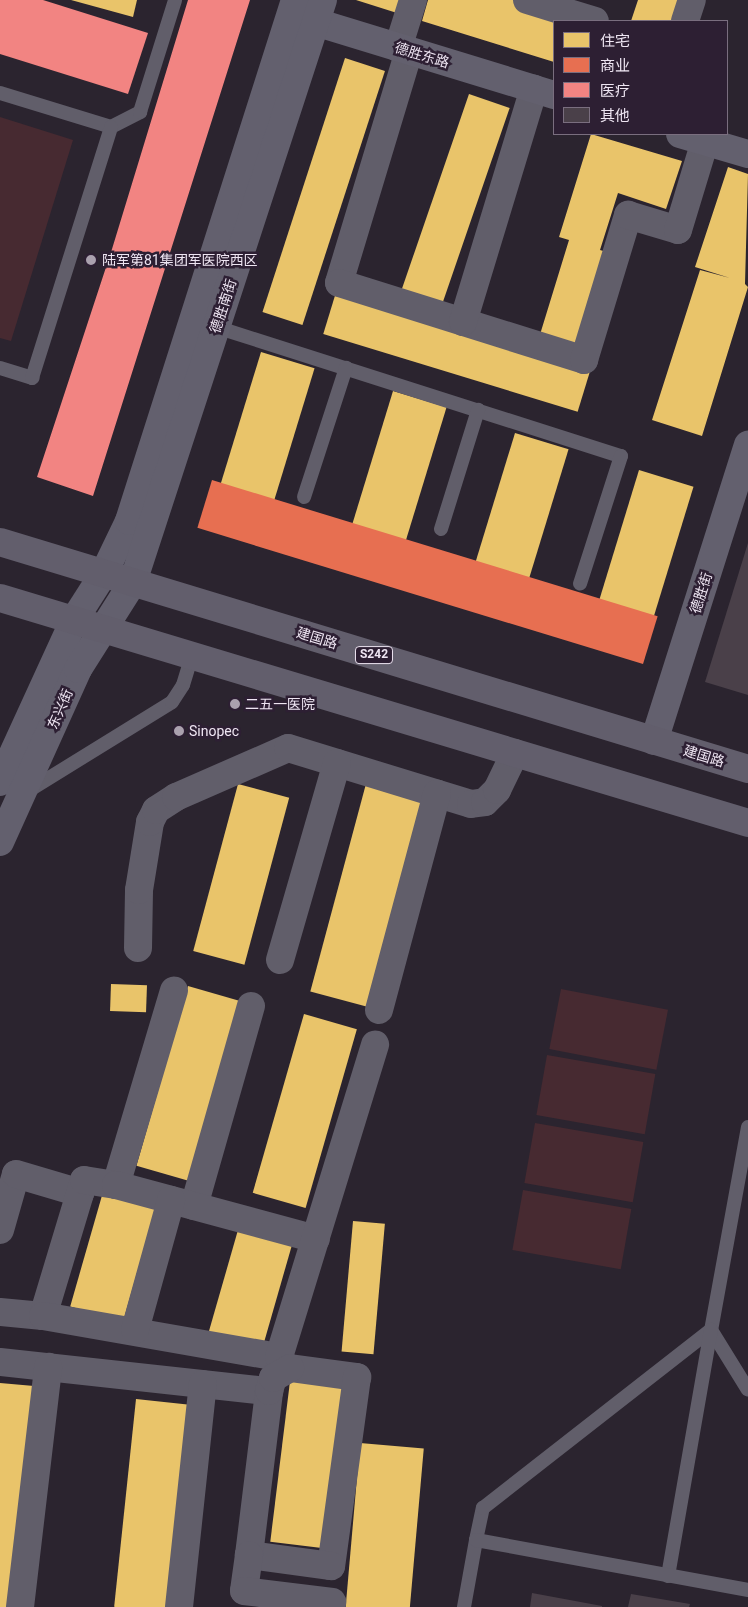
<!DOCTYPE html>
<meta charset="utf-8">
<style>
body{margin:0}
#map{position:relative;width:748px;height:1607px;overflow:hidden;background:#2b242f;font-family:Roboto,"Noto Sans SC",sans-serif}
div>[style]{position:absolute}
.green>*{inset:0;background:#472a31;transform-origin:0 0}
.homes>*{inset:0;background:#e9c46a;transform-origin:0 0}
.shops>*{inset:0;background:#e76f51;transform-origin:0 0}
.health>*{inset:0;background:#f28482}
.building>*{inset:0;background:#4a4049}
.lane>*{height:14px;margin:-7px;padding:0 7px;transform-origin:7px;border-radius:7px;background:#615e6a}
.street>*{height:28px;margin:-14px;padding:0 14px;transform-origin:14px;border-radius:14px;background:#615e6a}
.secondary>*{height:28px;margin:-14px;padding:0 14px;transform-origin:14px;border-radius:14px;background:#63606e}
.primary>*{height:28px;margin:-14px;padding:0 14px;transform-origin:14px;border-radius:14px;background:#625e6c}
.dots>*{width:14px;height:14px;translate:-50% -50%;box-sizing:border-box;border:2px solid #2d1f33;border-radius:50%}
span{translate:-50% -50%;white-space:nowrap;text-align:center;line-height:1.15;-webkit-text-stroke:5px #2d1f33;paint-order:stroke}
.shield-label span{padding:1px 4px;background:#2d1f33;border:1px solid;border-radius:4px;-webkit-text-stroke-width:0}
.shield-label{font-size:12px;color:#eee5f2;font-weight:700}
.street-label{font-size:14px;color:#eee5f2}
.poi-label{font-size:14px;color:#eee5f2}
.left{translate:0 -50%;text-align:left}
.legend{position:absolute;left:553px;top:20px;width:175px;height:115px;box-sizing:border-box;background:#2d1f33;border:1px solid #7a6e7f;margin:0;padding:6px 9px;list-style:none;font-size:15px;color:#eee5f2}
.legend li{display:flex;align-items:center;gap:10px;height:25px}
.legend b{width:25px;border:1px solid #7a6e7f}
</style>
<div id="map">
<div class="green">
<div style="clip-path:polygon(0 117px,73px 140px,11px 341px,0 338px)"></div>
<div style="left:561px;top:989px;width:109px;height:61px;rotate:11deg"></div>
<div style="left:547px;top:1055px;width:110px;height:61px;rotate:10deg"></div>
<div style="left:535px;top:1123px;width:110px;height:61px;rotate:10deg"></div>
<div style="left:523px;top:1190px;width:110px;height:61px;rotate:10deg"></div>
</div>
<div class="homes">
<div style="clip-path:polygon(71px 0,137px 0,133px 17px)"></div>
<div style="clip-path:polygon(356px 0,401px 0,397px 13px)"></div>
<div style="clip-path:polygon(428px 0,513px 0,581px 21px,554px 21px,554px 62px,422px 21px)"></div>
<div style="clip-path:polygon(638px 0,683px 0,676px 21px,631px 21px)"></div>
<div style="left:345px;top:58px;width:42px;height:267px;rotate:18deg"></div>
<div style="left:469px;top:94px;width:43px;height:217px;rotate:19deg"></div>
<div style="clip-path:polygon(591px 134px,682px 161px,666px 209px,618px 193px,600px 250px,610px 253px,579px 354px,538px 341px,569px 240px,559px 237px)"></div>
<div style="clip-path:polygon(728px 167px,748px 174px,745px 284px,748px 287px,702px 436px,652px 420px,700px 270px,730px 278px,695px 267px)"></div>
<div style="left:337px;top:289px;width:266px;height:47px;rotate:17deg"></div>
<div style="left:261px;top:352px;width:56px;height:178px;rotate:17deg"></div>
<div style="left:393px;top:391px;width:56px;height:179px;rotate:17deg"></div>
<div style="left:515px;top:433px;width:56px;height:178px;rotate:17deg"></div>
<div style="left:639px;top:470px;width:57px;height:179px;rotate:17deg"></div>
<div style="left:367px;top:780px;width:58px;height:219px;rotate:15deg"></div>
<div style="left:238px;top:784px;width:53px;height:173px;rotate:15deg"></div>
<div style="left:111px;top:984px;width:36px;height:27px;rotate:2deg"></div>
<div style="left:188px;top:986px;width:55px;height:187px;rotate:16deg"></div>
<div style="left:304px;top:1014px;width:55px;height:186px;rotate:16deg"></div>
<div style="left:103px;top:1192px;width:55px;height:119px;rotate:16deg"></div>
<div style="left:353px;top:1221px;width:32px;height:131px;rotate:5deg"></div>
<div style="left:240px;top:1223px;width:56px;height:114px;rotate:16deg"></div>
<div style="left:291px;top:1373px;width:56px;height:170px;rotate:7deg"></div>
<div style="clip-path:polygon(0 1383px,34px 1386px,10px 1607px,0 1607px)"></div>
<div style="left:136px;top:1399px;width:54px;height:209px;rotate:6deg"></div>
<div style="left:360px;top:1443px;width:64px;height:165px;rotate:5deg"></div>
</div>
<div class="shops">
<div style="left:212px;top:480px;width:466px;height:50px;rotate:17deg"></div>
</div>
<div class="health">
<div style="clip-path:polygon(0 0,43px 0,148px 33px,128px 94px,0 54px)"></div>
<div style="clip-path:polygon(188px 0,250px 0,93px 496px,37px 477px,112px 249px)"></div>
</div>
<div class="building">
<div style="clip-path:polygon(748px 543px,748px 695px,705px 682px)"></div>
<div style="clip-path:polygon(532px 1593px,602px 1606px,602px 1607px,530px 1607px)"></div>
<div style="clip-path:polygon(631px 1594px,690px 1604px,689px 1607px,628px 1607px)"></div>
</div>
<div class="lane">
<div style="left:0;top:93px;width:116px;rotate:17deg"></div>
<div style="left:111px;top:127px;width:33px;rotate:-27deg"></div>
<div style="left:140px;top:112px;width:117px;rotate:-72.6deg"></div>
<div style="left:216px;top:327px;width:425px;rotate:17.7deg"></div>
<div style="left:621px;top:456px;width:134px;rotate:107.8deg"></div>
<div style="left:0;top:368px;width:34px;rotate:17deg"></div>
<div style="left:32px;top:378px;width:263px;rotate:-72.5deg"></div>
<div style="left:304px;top:497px;width:136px;rotate:-72deg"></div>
<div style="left:441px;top:529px;width:125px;rotate:-72.7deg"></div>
<div style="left:28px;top:791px;width:169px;rotate:-31.7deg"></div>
<div style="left:172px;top:702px;width:20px;rotate:-57deg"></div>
<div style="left:183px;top:685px;width:30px;rotate:-73deg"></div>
<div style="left:748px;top:1127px;width:206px;rotate:100.3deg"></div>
<div style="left:711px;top:1330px;width:70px;rotate:58.3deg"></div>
<div style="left:476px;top:1540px;width:33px;rotate:-78deg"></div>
<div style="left:483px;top:1508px;width:289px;rotate:-38deg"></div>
<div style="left:668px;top:1576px;width:250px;rotate:-80.1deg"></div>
<div style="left:464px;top:1607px;width:68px;rotate:-79.8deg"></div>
<div style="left:476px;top:1540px;width:277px;rotate:10.4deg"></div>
</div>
<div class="street">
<div style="left:527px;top:0;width:71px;rotate:17.2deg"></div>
<div style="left:685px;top:21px;width:22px;rotate:-72deg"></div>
<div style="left:398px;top:48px;width:50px;rotate:-72.6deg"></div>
<div style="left:409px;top:51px;width:242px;rotate:106.8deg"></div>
<div style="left:339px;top:283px;width:257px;rotate:17.4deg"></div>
<div style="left:584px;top:360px;width:152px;rotate:-73.1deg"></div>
<div style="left:628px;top:215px;width:52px;rotate:16.7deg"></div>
<div style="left:678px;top:230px;width:93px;rotate:-73.1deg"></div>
<div style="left:463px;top:322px;width:244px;rotate:-73.1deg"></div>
<div style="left:138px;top:948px;width:58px;rotate:-89deg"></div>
<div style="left:139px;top:890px;width:69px;rotate:-80.8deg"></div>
<div style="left:150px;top:822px;width:13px;rotate:-63deg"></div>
<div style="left:156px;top:810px;width:24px;rotate:-33deg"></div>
<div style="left:176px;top:797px;width:122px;rotate:-23.6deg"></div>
<div style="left:288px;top:748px;width:191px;rotate:17deg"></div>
<div style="left:471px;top:804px;width:14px;rotate:-8deg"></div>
<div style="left:485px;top:802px;width:17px;rotate:-45deg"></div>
<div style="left:497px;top:790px;width:41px;rotate:-64.1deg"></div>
<div style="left:280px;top:960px;width:205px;rotate:-73.9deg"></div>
<div style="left:379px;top:1010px;width:224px;rotate:-75deg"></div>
<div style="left:116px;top:1185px;width:203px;rotate:-73.4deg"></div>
<div style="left:194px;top:1206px;width:208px;rotate:-74.1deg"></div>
<div style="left:0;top:1230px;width:58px;rotate:-74.1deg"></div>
<div style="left:16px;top:1174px;width:67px;rotate:16.5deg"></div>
<div style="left:0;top:1312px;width:43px;rotate:5.3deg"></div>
<div style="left:43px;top:1316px;width:142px;rotate:-73.2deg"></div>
<div style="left:84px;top:1180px;width:32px;rotate:9deg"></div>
<div style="left:116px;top:1185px;width:207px;rotate:15.1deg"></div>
<div style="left:43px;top:1316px;width:240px;rotate:9.9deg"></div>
<div style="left:279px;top:1357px;width:327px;rotate:-72.9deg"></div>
<div style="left:135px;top:1330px;width:135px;rotate:-74.5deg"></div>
<div style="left:0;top:1362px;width:271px;rotate:6.2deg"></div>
<div style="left:290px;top:1368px;width:68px;rotate:7.7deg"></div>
<div style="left:357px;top:1377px;width:191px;rotate:97.8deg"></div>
<div style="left:331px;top:1566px;width:83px;rotate:-172.4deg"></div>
<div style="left:249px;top:1555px;width:165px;rotate:-83deg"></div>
<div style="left:269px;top:1391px;width:14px;rotate:-73deg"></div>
<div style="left:273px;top:1378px;width:20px;rotate:-30deg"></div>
<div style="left:249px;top:1555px;width:36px;rotate:98deg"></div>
<div style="left:244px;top:1591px;width:89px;rotate:7.1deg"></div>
<div style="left:20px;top:1607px;width:242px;rotate:-83.3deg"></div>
<div style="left:179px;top:1607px;width:224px;rotate:-83.9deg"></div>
</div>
<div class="secondary">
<div style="left:299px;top:17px;width:267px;rotate:17deg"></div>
<div style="left:680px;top:134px;width:71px;rotate:16.4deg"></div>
<div style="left:654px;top:741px;width:311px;rotate:-72.4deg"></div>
<div style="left:0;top:782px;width:178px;rotate:-65.4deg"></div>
<div style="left:74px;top:620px;width:56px;rotate:-57.4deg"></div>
<div style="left:104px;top:573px;width:58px;rotate:-64.3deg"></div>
<div style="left:129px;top:521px;width:547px;rotate:-72.33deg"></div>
<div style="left:0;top:842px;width:190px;rotate:-65.7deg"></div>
<div style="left:78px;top:669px;width:103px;rotate:-57.7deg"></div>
<div style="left:133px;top:582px;width:612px;rotate:-71.92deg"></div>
</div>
<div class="primary">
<div style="left:0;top:542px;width:782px;rotate:16.88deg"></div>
<div style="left:0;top:598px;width:781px;rotate:16.74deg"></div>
</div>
<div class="dots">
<div style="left:91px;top:260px;background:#aaa1ae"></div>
<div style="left:235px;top:704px;background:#aaa1ae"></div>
<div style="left:179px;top:731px;background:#aaa1ae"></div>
</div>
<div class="shield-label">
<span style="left:374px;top:655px">S242</span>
</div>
<div class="street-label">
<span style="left:422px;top:55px;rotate:17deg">德胜东路</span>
<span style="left:223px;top:306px;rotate:-72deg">德胜南街</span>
<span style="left:701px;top:593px;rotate:-72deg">德胜街</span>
<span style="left:317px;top:638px;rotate:17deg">建国路</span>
<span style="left:60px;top:709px;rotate:-66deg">东兴街</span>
<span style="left:704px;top:756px;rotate:17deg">建国路</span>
</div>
<div class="poi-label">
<span class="left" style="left:102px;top:260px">陆军第81集团军医院西区</span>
<span class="left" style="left:245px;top:704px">二五一医院</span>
<span class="left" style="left:189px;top:731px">Sinopec</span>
</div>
<ul class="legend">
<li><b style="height:14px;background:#e9c46a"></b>住宅</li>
<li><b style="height:14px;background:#e76f51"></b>商业</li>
<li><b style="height:14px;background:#f28482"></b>医疗</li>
<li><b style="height:14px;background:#4a4049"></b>其他</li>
</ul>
</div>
